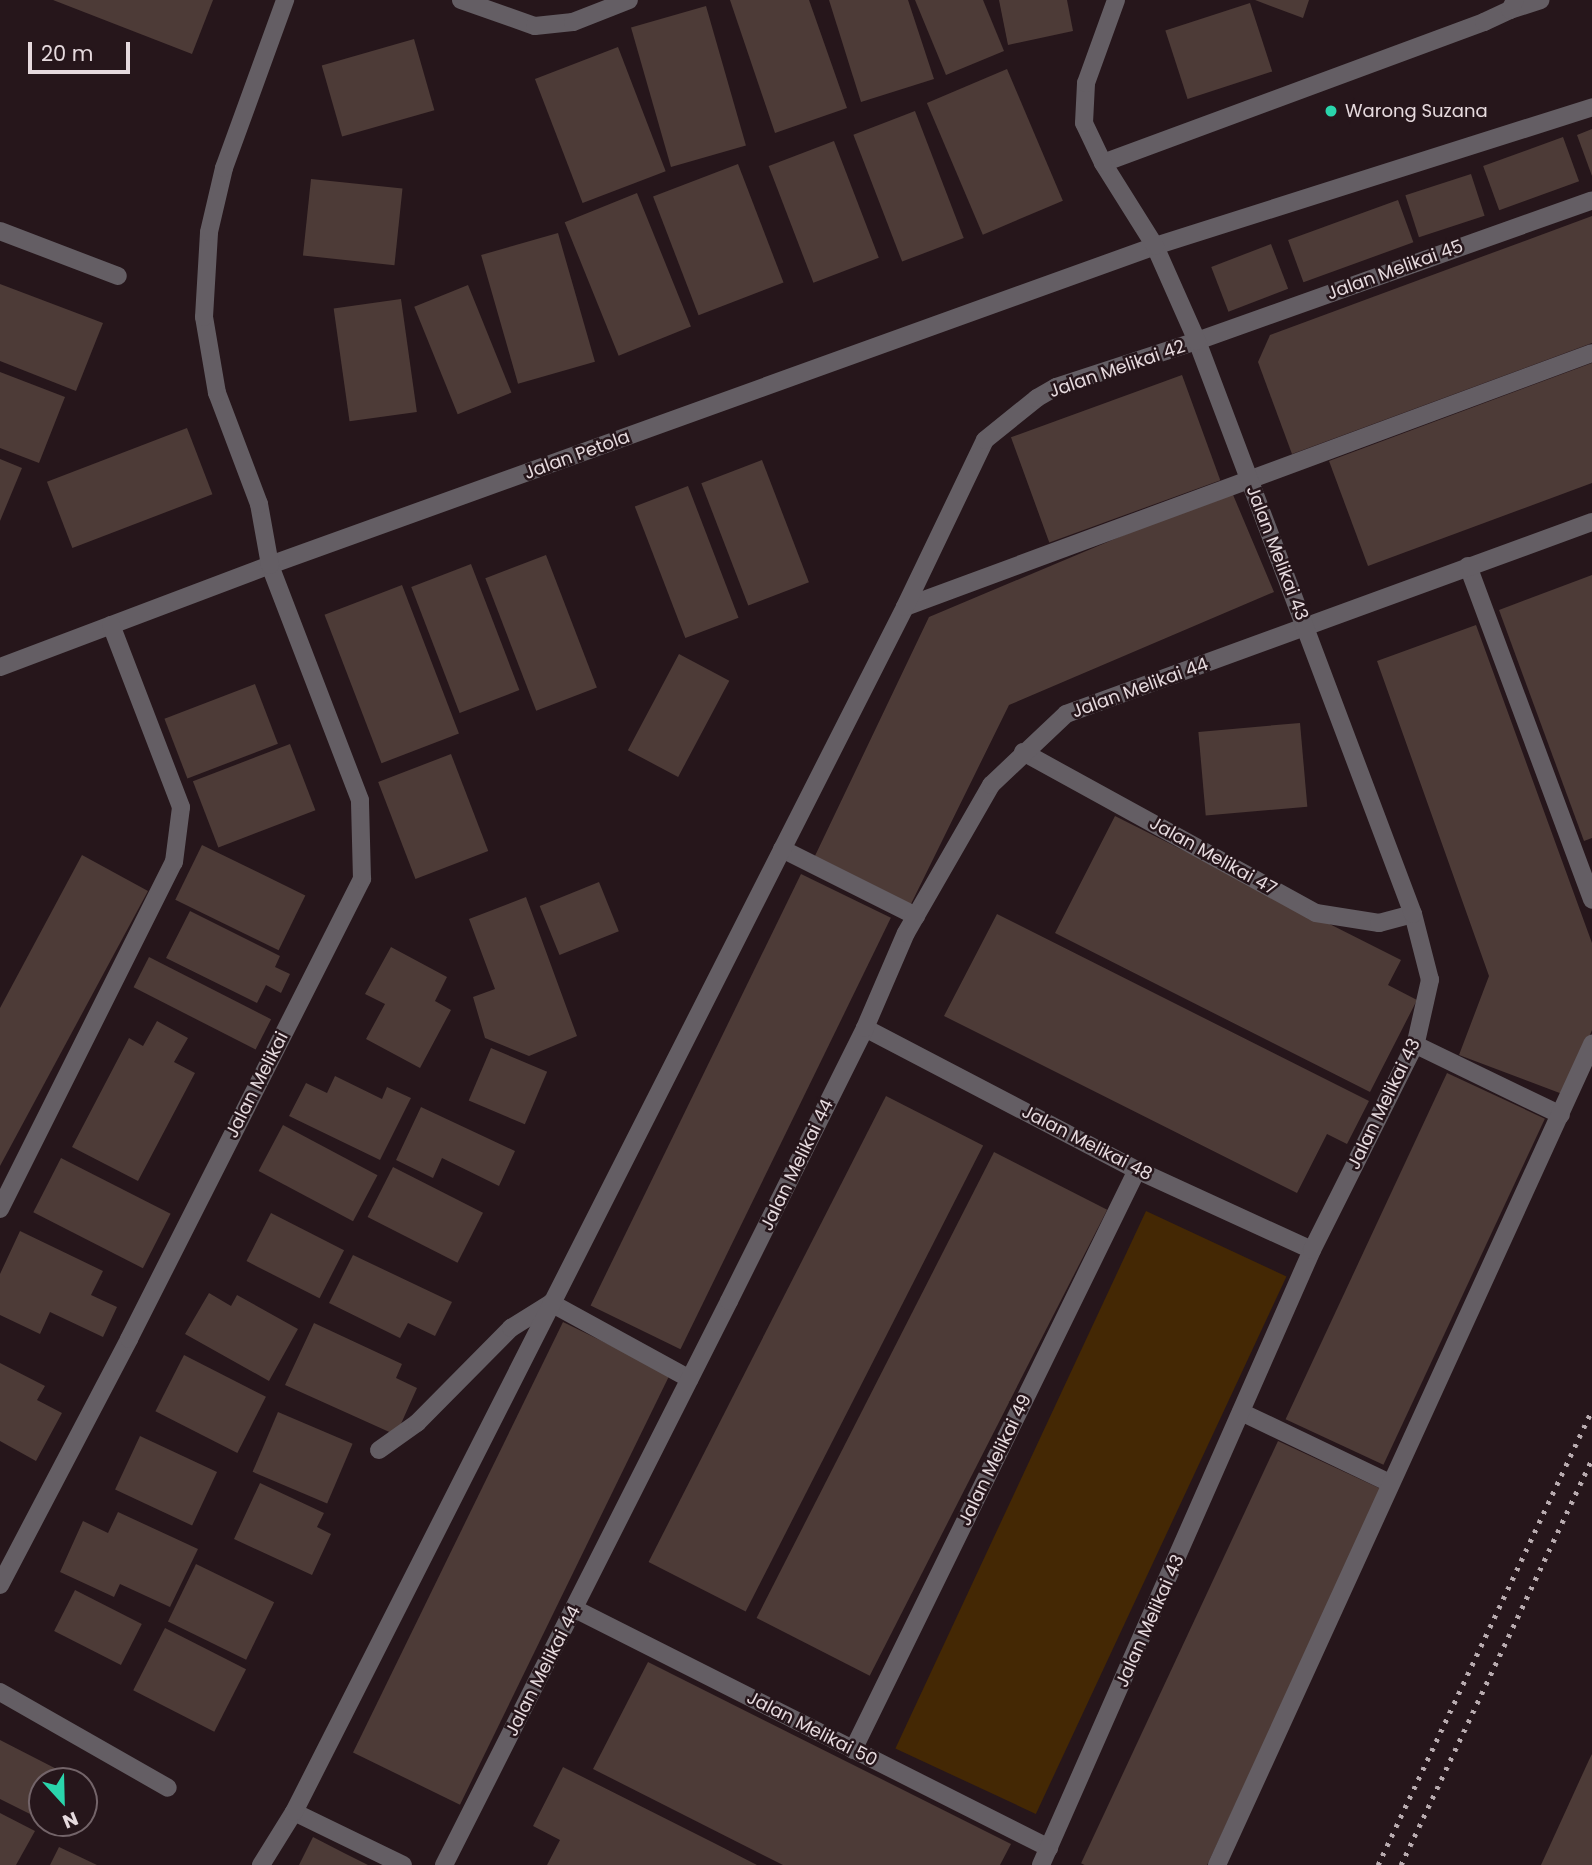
<!DOCTYPE html>
<style>
body{margin:0}
#map{position:relative;width:1592px;height:1865px;overflow:hidden;background:#26161b;font-family:Poppins,sans-serif}
div>[style]{position:absolute}
.green>*{inset:0;background:#442804;transform-origin:0 0}
.building>*{inset:0;background:#4d3b37;transform-origin:0 0}
.minor>*{height:18px;margin:-9px;padding:0 9px;transform-origin:9px;border-radius:9px;background:#645e64}
.rail>*{height:5px;margin-top:-2.5px;transform-origin:0;background:repeating-linear-gradient(90deg,#b8abaf 0 3.5px,transparent 0 10.5px)}
.dots>*{width:19px;height:19px;translate:-50% -50%;box-sizing:border-box;border:4px solid #26161b;border-radius:50%}
span{translate:-50% -50%;white-space:nowrap;text-align:center;line-height:1.15;-webkit-text-stroke:5px #26161b;paint-order:stroke}
.poi-label{font-size:18px;color:#e6dade}
.left{translate:0 -50%;text-align:left}
.street-label{font-size:18px;color:#e6dade}
.north{position:absolute;left:28px;top:1767px;width:70px;height:70px;box-sizing:border-box;background:#26161b;border:2px solid #736469;border-radius:50%;rotate:158deg;font-size:19px;font-weight:700;line-height:28px;text-align:center;color:#e6dade}
.north::after{content:'';display:block;margin:auto;width:24px;height:32px;background:#2ad5ac;clip-path:polygon(50% 0,100% 100%,50% 72%,0 100%)}
.scale{position:absolute;left:28px;top:42px;width:102px;height:32px;box-sizing:border-box;border:4px solid #e6dade;border-top:0;padding-left:9px;font-size:21px;line-height:24px;white-space:nowrap;color:#e6dade;-webkit-text-stroke:5px #26161b;paint-order:stroke}
</style>
<div id="map">
<div class="green">
<div style="left:1146px;top:1211px;width:155px;height:593px;rotate:25deg"></div>
</div>
<div class="building">
<div style="clip-path:polygon(53px 0,213px 0,192px 54px)"></div>
<div style="clip-path:polygon(730px 0,809px 0,847px 108px,775px 133px)"></div>
<div style="clip-path:polygon(829px 0,908px 0,934px 79px,861px 102px)"></div>
<div style="clip-path:polygon(915px 0,983px 0,1004px 51px,946px 75px)"></div>
<div style="clip-path:polygon(999px 0,1067px 0,1073px 31px,1008px 45px)"></div>
<div style="clip-path:polygon(1255px 0,1309px 0,1303px 18px)"></div>
<div style="left:1250px;top:3px;width:72px;height:89px;rotate:72deg"></div>
<div style="left:706px;top:6px;width:145px;height:78px;rotate:74deg"></div>
<div style="left:414px;top:39px;width:74px;height:96px;rotate:74deg"></div>
<div style="left:618px;top:47px;width:133px;height:89px;rotate:69deg"></div>
<div style="left:1007px;top:69px;width:143px;height:87px;rotate:67deg"></div>
<div style="left:915px;top:111px;width:136px;height:66px;rotate:69deg"></div>
<div style="clip-path:polygon(1592px 129px,1592px 176px,1577px 135px)"></div>
<div style="left:1563px;top:137px;width:47px;height:85px;rotate:70deg"></div>
<div style="left:834px;top:141px;width:125px;height:70px;rotate:69deg"></div>
<div style="left:738px;top:164px;width:127px;height:91px;rotate:69deg"></div>
<div style="left:1471px;top:174px;width:44px;height:69px;rotate:72deg"></div>
<div style="left:311px;top:179px;width:92px;height:77px;rotate:6deg"></div>
<div style="left:637px;top:193px;width:144px;height:78px;rotate:68deg"></div>
<div style="left:1398px;top:200px;width:45px;height:117px;rotate:70deg"></div>
<div style="clip-path:polygon(1592px 216px,1592px 343px,1292px 454px,1258px 362px,1270px 335px)"></div>
<div style="left:558px;top:233px;width:134px;height:80px;rotate:74deg"></div>
<div style="left:1271px;top:244px;width:48px;height:64px;rotate:69deg"></div>
<div style="clip-path:polygon(0 284px,103px 323px,76px 391px,0 361px)"></div>
<div style="left:468px;top:285px;width:116px;height:58px;rotate:68deg"></div>
<div style="left:401px;top:299px;width:114px;height:68px;rotate:82deg"></div>
<div style="clip-path:polygon(1592px 363px,1592px 483px,1368px 566px,1329px 461px)"></div>
<div style="clip-path:polygon(0 372px,65px 397px,39px 463px,0 448px)"></div>
<div style="left:1182px;top:375px;width:112px;height:182px;rotate:70deg"></div>
<div style="left:187px;top:428px;width:71px;height:150px;rotate:69deg"></div>
<div style="clip-path:polygon(0 459px,22px 468px,0 521px)"></div>
<div style="left:762px;top:460px;width:131px;height:65px;rotate:69deg"></div>
<div style="left:688px;top:486px;width:141px;height:57px;rotate:69deg"></div>
<div style="clip-path:polygon(1231px 490px,1274px 592px,1009px 705px,910px 906px,813px 860px,929px 617px)"></div>
<div style="left:546px;top:555px;width:142px;height:65px;rotate:69deg"></div>
<div style="left:471px;top:564px;width:135px;height:64px;rotate:69deg"></div>
<div style="clip-path:polygon(1592px 575px,1592px 838px,1584px 841px,1499px 610px)"></div>
<div style="left:402px;top:585px;width:159px;height:83px;rotate:69deg"></div>
<div style="clip-path:polygon(1476px 625px,1592px 943px,1592px 1030px,1565px 1095px,1459px 1055px,1489px 976px,1377px 661px)"></div>
<div style="left:679px;top:654px;width:57px;height:109px;rotate:28deg"></div>
<div style="left:255px;top:684px;width:64px;height:97px;rotate:69deg"></div>
<div style="left:1300px;top:723px;width:84px;height:102px;rotate:85deg"></div>
<div style="left:290px;top:744px;width:71px;height:104px;rotate:69deg"></div>
<div style="left:451px;top:754px;width:104px;height:78px;rotate:69deg"></div>
<div style="clip-path:polygon(1115px 816px,1401px 960px,1388px 985px,1417px 1000px,1370px 1092px,1055px 933px)"></div>
<div style="left:202px;top:845px;width:115px;height:61px;rotate:26deg"></div>
<div style="clip-path:polygon(82px 855px,148px 891px,0 1166px,0 1008px)"></div>
<div style="left:801px;top:874px;width:100px;height:480px;rotate:26deg"></div>
<div style="left:599px;top:882px;width:53px;height:64px;rotate:68deg"></div>
<div style="clip-path:polygon(526px 897px,577px 1036px,529px 1056px,485px 1038px,473px 997px,495px 989px,469px 919px)"></div>
<div style="clip-path:polygon(190px 911px,280px 956px,275px 967px,290px 974px,281px 993px,266px 985px,257px 1003px,166px 958px)"></div>
<div style="clip-path:polygon(997px 914px,1369px 1101px,1347px 1144px,1327px 1134px,1297px 1193px,944px 1016px)"></div>
<div style="clip-path:polygon(391px 947px,447px 977px,435px 1001px,451px 1010px,420px 1068px,366px 1039px,385px 1004px,365px 994px)"></div>
<div style="left:149px;top:957px;width:137px;height:34px;rotate:27deg"></div>
<div style="clip-path:polygon(157px 1021px,188px 1038px,174px 1062px,195px 1073px,138px 1181px,72px 1147px,129px 1038px,143px 1046px)"></div>
<div style="left:491px;top:1048px;width:61px;height:57px;rotate:23deg"></div>
<div style="left:1447px;top:1073px;width:108px;height:382px;rotate:25deg"></div>
<div style="clip-path:polygon(335px 1076px,382px 1099px,387px 1087px,411px 1098px,380px 1160px,289px 1116px,306px 1083px,327px 1093px)"></div>
<div style="left:886px;top:1096px;width:109px;height:523px;rotate:27deg"></div>
<div style="clip-path:polygon(421px 1107px,515px 1151px,499px 1186px,442px 1158px,433px 1178px,396px 1160px)"></div>
<div style="left:283px;top:1125px;width:107px;height:52px;rotate:28deg"></div>
<div style="left:994px;top:1152px;width:127px;height:523px;rotate:27deg"></div>
<div style="left:61px;top:1158px;width:123px;height:61px;rotate:27deg"></div>
<div style="left:393px;top:1167px;width:101px;height:56px;rotate:27deg"></div>
<div style="left:271px;top:1213px;width:82px;height:54px;rotate:27deg"></div>
<div style="clip-path:polygon(20px 1231px,103px 1271px,91px 1295px,117px 1307px,103px 1337px,50px 1312px,40px 1334px,0 1315px,0 1274px)"></div>
<div style="clip-path:polygon(353px 1255px,452px 1302px,435px 1336px,408px 1323px,400px 1338px,329px 1303px)"></div>
<div style="clip-path:polygon(209px 1293px,231px 1306px,237px 1295px,298px 1329px,269px 1381px,185px 1334px)"></div>
<div style="left:563px;top:1322px;width:119px;height:479px;rotate:26deg"></div>
<div style="clip-path:polygon(314px 1323px,402px 1364px,396px 1378px,417px 1388px,396px 1435px,285px 1385px)"></div>
<div style="left:184px;top:1355px;width:92px;height:63px;rotate:27deg"></div>
<div style="clip-path:polygon(0 1363px,45px 1386px,37px 1400px,62px 1413px,36px 1461px,0 1441px)"></div>
<div style="left:278px;top:1412px;width:81px;height:65px;rotate:23deg"></div>
<div style="left:140px;top:1436px;width:85px;height:59px;rotate:25deg"></div>
<div style="left:1278px;top:1441px;width:115px;height:466px;rotate:25deg"></div>
<div style="clip-path:polygon(260px 1483px,324px 1513px,317px 1527px,331px 1534px,312px 1575px,234px 1539px)"></div>
<div style="clip-path:polygon(118px 1512px,198px 1549px,170px 1607px,120px 1584px,114px 1597px,60px 1572px,83px 1521px,108px 1533px)"></div>
<div style="left:196px;top:1564px;width:87px;height:64px;rotate:26deg"></div>
<div style="left:75px;top:1590px;width:75px;height:46px;rotate:27deg"></div>
<div style="left:165px;top:1628px;width:91px;height:70px;rotate:27deg"></div>
<div style="clip-path:polygon(648px 1662px,1011px 1844px,1000px 1865px,783px 1865px,593px 1769px)"></div>
<div style="clip-path:polygon(0 1740px,80px 1781px,42px 1781px,42px 1820px,0 1799px)"></div>
<div style="clip-path:polygon(1592px 1754px,1592px 1865px,1541px 1865px,1589px 1760px)"></div>
<div style="clip-path:polygon(563px 1767px,714px 1843px,757px 1865px,547px 1865px,560px 1840px,533px 1826px)"></div>
<div style="clip-path:polygon(0 1813px,35px 1831px,16px 1865px,0 1865px)"></div>
<div style="clip-path:polygon(313px 1837px,344px 1853px,368px 1865px,299px 1865px)"></div>
<div style="clip-path:polygon(59px 1847px,97px 1865px,50px 1865px)"></div>
</div>
<div class="minor">
<div style="left:461px;top:0;width:78px;rotate:19.4deg"></div>
<div style="left:535px;top:26px;width:38px;rotate:-6deg"></div>
<div style="left:573px;top:22px;width:60px;rotate:-21.4deg"></div>
<div style="left:1510px;top:10px;width:32px;rotate:-18deg"></div>
<div style="left:1103px;top:163px;width:406px;rotate:-20.3deg"></div>
<div style="left:1484px;top:22px;width:29px;rotate:-25deg"></div>
<div style="left:1510px;top:10px;width:11px;rotate:-63deg"></div>
<div style="left:0;top:231px;width:126px;rotate:20.9deg"></div>
<div style="left:1468px;top:566px;width:356px;rotate:69.6deg"></div>
<div style="left:905px;top:607px;width:732px;rotate:-20.29deg"></div>
<div style="left:0;top:667px;width:289px;rotate:-20.7deg"></div>
<div style="left:270px;top:565px;width:941px;rotate:-19.82deg"></div>
<div style="left:1155px;top:246px;width:459px;rotate:-17.6deg"></div>
<div style="left:1023px;top:752px;width:334px;rotate:28.8deg"></div>
<div style="left:1316px;top:913px;width:64px;rotate:9deg"></div>
<div style="left:1379px;top:923px;width:35px;rotate:-15deg"></div>
<div style="left:782px;top:849px;width:150px;rotate:26.6deg"></div>
<div style="left:865px;top:1028px;width:307px;rotate:27.6deg"></div>
<div style="left:1137px;top:1170px;width:192px;rotate:24.6deg"></div>
<div style="left:1414px;top:1044px;width:163px;rotate:25.8deg"></div>
<div style="left:0;top:1209px;width:388px;rotate:-63.4deg"></div>
<div style="left:174px;top:862px;width:55px;rotate:-82.7deg"></div>
<div style="left:181px;top:807px;width:195px;rotate:-111deg"></div>
<div style="left:1241px;top:1412px;width:165px;rotate:25.5deg"></div>
<div style="left:379px;top:1450px;width:47px;rotate:-35.4deg"></div>
<div style="left:417px;top:1423px;width:134px;rotate:-45.3deg"></div>
<div style="left:511px;top:1328px;width:47px;rotate:-32deg"></div>
<div style="left:551px;top:1303px;width:158px;rotate:28.7deg"></div>
<div style="left:0;top:1585px;width:278px;rotate:-62.3deg"></div>
<div style="left:129px;top:1339px;width:516px;rotate:-63.14deg"></div>
<div style="left:362px;top:879px;width:79px;rotate:-91.5deg"></div>
<div style="left:360px;top:800px;width:252px;rotate:-111deg"></div>
<div style="left:270px;top:565px;width:62px;rotate:-100.2deg"></div>
<div style="left:259px;top:504px;width:119px;rotate:-110.7deg"></div>
<div style="left:217px;top:393px;width:77px;rotate:-99.7deg"></div>
<div style="left:204px;top:317px;width:85px;rotate:-86.6deg"></div>
<div style="left:209px;top:232px;width:66px;rotate:-76.8deg"></div>
<div style="left:224px;top:168px;width:179px;rotate:-70deg"></div>
<div style="left:575px;top:1609px;width:531px;rotate:26.76deg"></div>
<div style="left:0;top:1692px;width:193px;rotate:29.7deg"></div>
<div style="left:853px;top:1750px;width:646px;rotate:-63.91deg"></div>
<div style="left:294px;top:1812px;width:121px;rotate:25.9deg"></div>
<div style="left:261px;top:1865px;width:62px;rotate:-58.1deg"></div>
<div style="left:294px;top:1812px;width:1351px;rotate:-63.11deg"></div>
<div style="left:905px;top:607px;width:185px;rotate:-64.4deg"></div>
<div style="left:985px;top:440px;width:67px;rotate:-38.9deg"></div>
<div style="left:1037px;top:398px;width:22px;rotate:-30deg"></div>
<div style="left:1056px;top:387px;width:148px;rotate:-18.1deg"></div>
<div style="left:1197px;top:341px;width:419px;rotate:-19.6deg"></div>
<div style="left:444px;top:1865px;width:632px;rotate:-63.19deg"></div>
<div style="left:729px;top:1301px;width:305px;rotate:-63.5deg"></div>
<div style="left:865px;top:1028px;width:103px;rotate:-66.7deg"></div>
<div style="left:906px;top:933px;width:171px;rotate:-60.1deg"></div>
<div style="left:991px;top:785px;width:103px;rotate:-43.4deg"></div>
<div style="left:1066px;top:714px;width:560px;rotate:-20.05deg"></div>
<div style="left:1041px;top:1865px;width:672px;rotate:-66.22deg"></div>
<div style="left:1312px;top:1250px;width:233px;rotate:-63.4deg"></div>
<div style="left:1416px;top:1042px;width:64px;rotate:-77.3deg"></div>
<div style="left:1430px;top:980px;width:68px;rotate:-104.4deg"></div>
<div style="left:1413px;top:914px;width:612px;rotate:-110.65deg"></div>
<div style="left:1197px;top:341px;width:104px;rotate:-113.9deg"></div>
<div style="left:1155px;top:246px;width:98px;rotate:-122.1deg"></div>
<div style="left:1103px;top:163px;width:44px;rotate:-115.4deg"></div>
<div style="left:1084px;top:123px;width:40px;rotate:-87.1deg"></div>
<div style="left:1086px;top:83px;width:88px;rotate:-70.1deg"></div>
<div style="left:1217px;top:1865px;width:903px;rotate:-65.45deg"></div>
</div>
<div class="rail">
<div style="left:1378px;top:1865px;width:503px;rotate:-64.81deg"></div>
<div style="left:1401px;top:1865px;width:448px;rotate:-64.8deg"></div>
</div>
<div class="dots">
<div style="left:1331px;top:111px;background:#2ad5ac"></div>
</div>
<div class="poi-label">
<span class="left" style="left:1345px;top:111px">Warong Suzana</span>
</div>
<div class="street-label">
<span style="left:1395px;top:270px;rotate:-20deg">Jalan Melikai 45</span>
<span style="left:1117px;top:369px;rotate:-19deg">Jalan Melikai 42</span>
<span style="left:577px;top:455px;rotate:-20deg">Jalan Petola</span>
<span style="left:1277px;top:553px;rotate:69deg">Jalan Melikai 43</span>
<span style="left:1140px;top:688px;rotate:-20deg">Jalan Melikai 44</span>
<span style="left:1213px;top:856px;rotate:29deg">Jalan Melikai 47</span>
<span style="left:257px;top:1085px;rotate:-63deg">Jalan Melikai</span>
<span style="left:1384px;top:1104px;rotate:-64deg">Jalan Melikai 43</span>
<span style="left:1087px;top:1143px;rotate:27deg">Jalan Melikai 48</span>
<span style="left:797px;top:1165px;rotate:-64deg">Jalan Melikai 44</span>
<span style="left:995px;top:1460px;rotate:-64deg">Jalan Melikai 49</span>
<span style="left:1150px;top:1621px;rotate:-66deg">Jalan Melikai 43</span>
<span style="left:543px;top:1671px;rotate:-63deg">Jalan Melikai 44</span>
<span style="left:812px;top:1729px;rotate:27deg">Jalan Melikai 50</span>
</div>
<div class="north">N</div>
<div class="scale">20 m</div>
</div>
